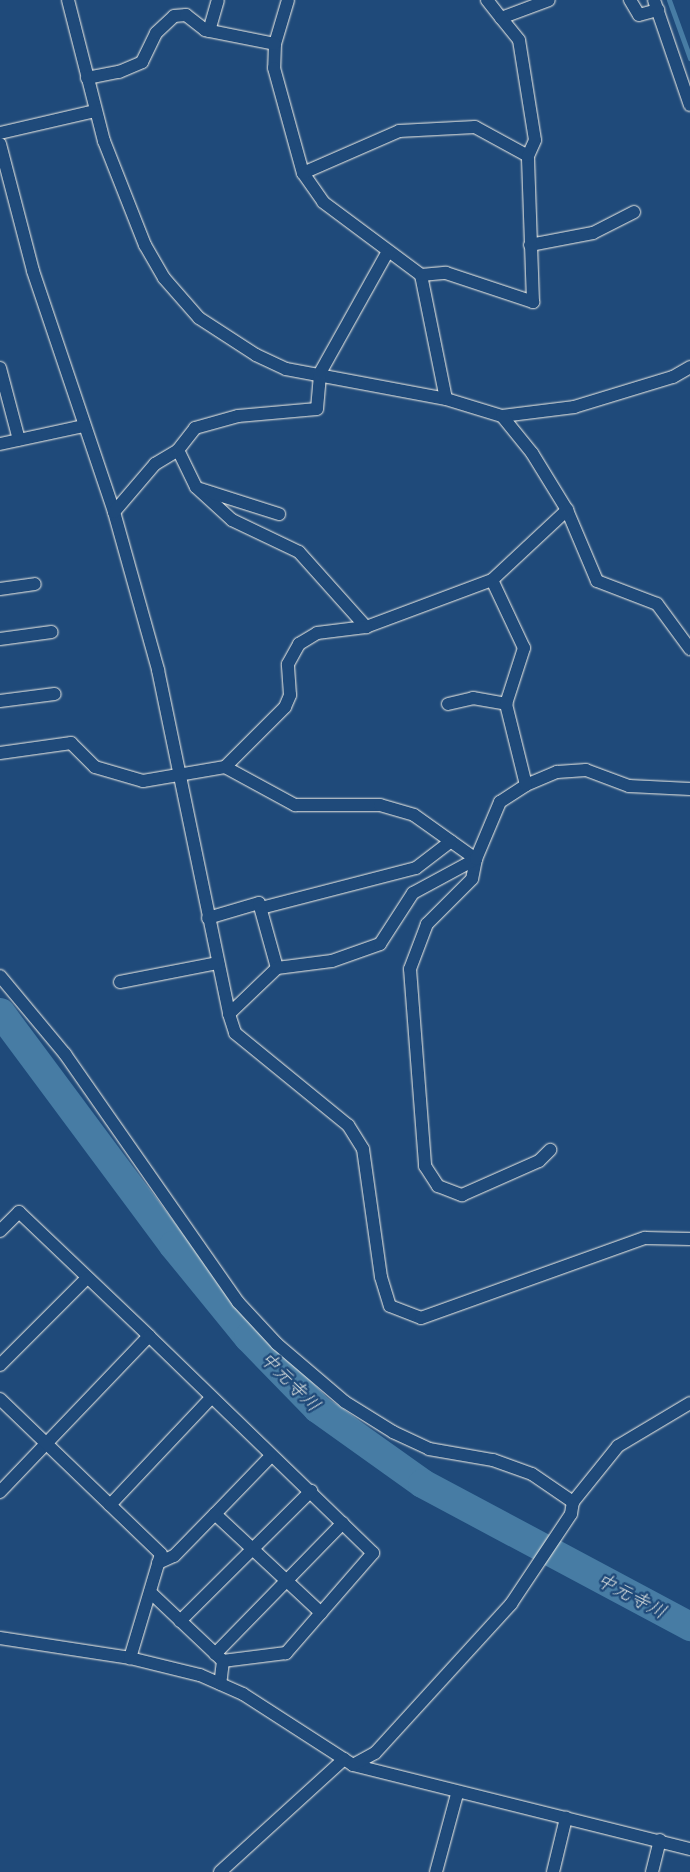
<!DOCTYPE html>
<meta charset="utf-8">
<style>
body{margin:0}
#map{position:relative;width:690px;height:1872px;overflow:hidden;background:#1f4a7a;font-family:Mali,"Klee One",sans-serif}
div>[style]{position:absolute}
.stream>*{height:5px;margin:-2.5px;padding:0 2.5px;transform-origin:2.5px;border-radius:2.5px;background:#477ca4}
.river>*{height:29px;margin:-14.5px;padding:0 14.5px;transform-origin:14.5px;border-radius:14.5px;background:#477ca4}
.roads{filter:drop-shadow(0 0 1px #f4f1e8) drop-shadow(0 0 1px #f4f1e8)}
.street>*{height:12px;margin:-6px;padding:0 6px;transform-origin:6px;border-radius:6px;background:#1f4a7a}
span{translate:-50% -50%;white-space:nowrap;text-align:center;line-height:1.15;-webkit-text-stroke:5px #1f4a7a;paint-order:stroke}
.water-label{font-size:19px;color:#dadfde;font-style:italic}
</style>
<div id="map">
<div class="stream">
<div style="left:669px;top:0;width:62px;rotate:70.1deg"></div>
</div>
<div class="river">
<div style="left:0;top:1012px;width:290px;rotate:53.4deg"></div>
<div style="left:173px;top:1245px;width:119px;rotate:50.8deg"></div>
<div style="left:248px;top:1337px;width:99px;rotate:45.8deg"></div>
<div style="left:317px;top:1408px;width:129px;rotate:35.5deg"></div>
<div style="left:422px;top:1483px;width:304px;rotate:28.1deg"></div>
</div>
<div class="roads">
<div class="street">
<div style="left:68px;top:0;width:146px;rotate:75.7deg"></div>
<div style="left:104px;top:141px;width:112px;rotate:68.5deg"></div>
<div style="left:145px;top:245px;width:38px;rotate:60deg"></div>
<div style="left:164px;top:278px;width:53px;rotate:48.8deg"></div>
<div style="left:199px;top:318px;width:68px;rotate:33deg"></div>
<div style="left:256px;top:355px;width:33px;rotate:25deg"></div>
<div style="left:286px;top:369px;width:163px;rotate:10.6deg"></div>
<div style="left:446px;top:399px;width:59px;rotate:16.9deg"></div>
<div style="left:502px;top:416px;width:73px;rotate:-7.1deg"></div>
<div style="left:574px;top:407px;width:103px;rotate:-16.9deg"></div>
<div style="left:673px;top:377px;width:20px;rotate:-30deg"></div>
<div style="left:288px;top:0;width:46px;rotate:106.5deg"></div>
<div style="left:275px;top:44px;width:24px;rotate:92deg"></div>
<div style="left:274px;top:68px;width:109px;rotate:74.6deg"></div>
<div style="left:303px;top:173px;width:35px;rotate:55deg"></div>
<div style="left:323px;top:202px;width:122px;rotate:36.7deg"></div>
<div style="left:421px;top:275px;width:126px;rotate:78.6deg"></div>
<div style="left:487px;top:0;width:23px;rotate:52deg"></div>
<div style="left:501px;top:18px;width:51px;rotate:-20.6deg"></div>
<div style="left:630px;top:0;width:17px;rotate:59deg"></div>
<div style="left:639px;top:15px;width:20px;rotate:-15deg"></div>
<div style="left:654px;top:0;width:111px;rotate:71.1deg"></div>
<div style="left:209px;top:31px;width:32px;rotate:-74deg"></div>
<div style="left:87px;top:78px;width:33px;rotate:-11deg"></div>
<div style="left:119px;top:72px;width:25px;rotate:-23deg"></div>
<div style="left:142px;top:62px;width:32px;rotate:-64deg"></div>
<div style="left:156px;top:33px;width:25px;rotate:-43deg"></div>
<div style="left:174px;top:16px;width:12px;rotate:-5deg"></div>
<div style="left:186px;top:15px;width:24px;rotate:38deg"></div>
<div style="left:205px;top:30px;width:71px;rotate:11.3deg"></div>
<div style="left:0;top:133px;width:98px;rotate:-13deg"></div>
<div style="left:0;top:144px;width:131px;rotate:75.4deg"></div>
<div style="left:33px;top:271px;width:254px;rotate:71.4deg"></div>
<div style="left:114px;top:512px;width:164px;rotate:74.4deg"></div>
<div style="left:158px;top:670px;width:351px;rotate:78.3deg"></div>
<div style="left:229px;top:1014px;width:20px;rotate:72deg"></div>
<div style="left:235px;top:1033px;width:146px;rotate:39.2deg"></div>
<div style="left:348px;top:1125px;width:28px;rotate:58deg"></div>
<div style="left:363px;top:1149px;width:129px;rotate:82deg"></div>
<div style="left:381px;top:1277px;width:30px;rotate:73deg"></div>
<div style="left:390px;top:1306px;width:33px;rotate:21deg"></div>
<div style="left:421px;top:1318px;width:238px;rotate:-19.7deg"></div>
<div style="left:645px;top:1238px;width:45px;rotate:1.3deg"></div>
<div style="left:303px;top:173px;width:105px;rotate:-23.6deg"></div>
<div style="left:399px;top:131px;width:76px;rotate:-3deg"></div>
<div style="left:475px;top:127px;width:60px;rotate:28.7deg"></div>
<div style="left:530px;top:245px;width:64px;rotate:-10.8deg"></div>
<div style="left:593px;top:233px;width:46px;rotate:-27.1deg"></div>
<div style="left:421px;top:275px;width:25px;rotate:-5deg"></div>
<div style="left:446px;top:273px;width:92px;rotate:18.4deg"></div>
<div style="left:533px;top:302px;width:146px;rotate:-92deg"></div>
<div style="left:528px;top:156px;width:17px;rotate:-66deg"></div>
<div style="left:535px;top:140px;width:101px;rotate:-99.1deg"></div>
<div style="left:519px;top:40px;width:28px;rotate:-129deg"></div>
<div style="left:0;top:368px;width:74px;rotate:75.2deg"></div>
<div style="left:502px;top:416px;width:48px;rotate:51deg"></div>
<div style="left:532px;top:453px;width:67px;rotate:58.4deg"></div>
<div style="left:567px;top:510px;width:77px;rotate:67.1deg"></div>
<div style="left:597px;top:581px;width:64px;rotate:21deg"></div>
<div style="left:657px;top:604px;width:56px;rotate:53.7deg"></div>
<div style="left:0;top:444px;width:86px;rotate:-12.1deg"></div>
<div style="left:178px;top:450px;width:41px;rotate:64.1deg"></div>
<div style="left:196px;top:487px;width:49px;rotate:42.5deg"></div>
<div style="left:232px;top:520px;width:74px;rotate:25.5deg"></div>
<div style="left:299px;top:552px;width:101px;rotate:48.2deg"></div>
<div style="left:366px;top:627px;width:134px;rotate:-20.5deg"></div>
<div style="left:200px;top:489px;width:83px;rotate:17.6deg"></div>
<div style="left:114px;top:512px;width:63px;rotate:-49.5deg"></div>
<div style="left:155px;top:464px;width:27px;rotate:-31deg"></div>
<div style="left:178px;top:450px;width:28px;rotate:-52deg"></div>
<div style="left:195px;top:428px;width:45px;rotate:-15.6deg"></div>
<div style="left:238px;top:416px;width:79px;rotate:-5.1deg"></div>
<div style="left:317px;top:409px;width:36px;rotate:-85deg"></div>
<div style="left:320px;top:373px;width:137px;rotate:-60.8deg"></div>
<div style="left:0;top:589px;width:35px;rotate:-8deg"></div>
<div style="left:0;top:639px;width:52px;rotate:-7.7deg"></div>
<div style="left:0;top:701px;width:55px;rotate:-7.3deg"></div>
<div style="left:448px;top:704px;width:26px;rotate:-13deg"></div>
<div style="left:473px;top:698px;width:34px;rotate:10deg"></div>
<div style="left:0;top:753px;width:72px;rotate:-8deg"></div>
<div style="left:71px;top:743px;width:34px;rotate:45deg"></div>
<div style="left:95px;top:767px;width:50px;rotate:16.3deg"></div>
<div style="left:143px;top:781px;width:83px;rotate:-9.7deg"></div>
<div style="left:225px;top:767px;width:85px;rotate:-45deg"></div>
<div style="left:285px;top:707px;width:13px;rotate:-67deg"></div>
<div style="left:290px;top:695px;width:31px;rotate:-94deg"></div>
<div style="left:288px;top:664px;width:23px;rotate:-61deg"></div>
<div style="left:299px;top:644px;width:21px;rotate:-31deg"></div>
<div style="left:317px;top:633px;width:49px;rotate:-7deg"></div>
<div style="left:225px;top:767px;width:80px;rotate:28.5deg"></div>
<div style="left:295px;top:805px;width:85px"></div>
<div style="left:380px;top:805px;width:35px;rotate:16deg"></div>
<div style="left:414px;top:815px;width:76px;rotate:35.4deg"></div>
<div style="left:476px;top:859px;width:20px;rotate:101deg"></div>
<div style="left:472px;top:879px;width:64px;rotate:135deg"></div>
<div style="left:427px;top:924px;width:48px;rotate:110.7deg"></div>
<div style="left:410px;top:969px;width:198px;rotate:85.6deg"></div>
<div style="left:425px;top:1166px;width:24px;rotate:57deg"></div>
<div style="left:438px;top:1186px;width:26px;rotate:21deg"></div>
<div style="left:462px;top:1195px;width:84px;rotate:-23.8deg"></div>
<div style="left:539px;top:1161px;width:16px;rotate:-45deg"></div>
<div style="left:526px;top:785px;width:34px;rotate:-23deg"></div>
<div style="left:557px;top:772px;width:29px;rotate:-4deg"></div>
<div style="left:586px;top:770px;width:46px;rotate:20.4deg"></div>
<div style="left:629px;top:786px;width:61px;rotate:2.8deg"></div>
<div style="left:261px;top:908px;width:160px;rotate:-14.5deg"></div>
<div style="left:416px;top:868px;width:44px;rotate:-37.6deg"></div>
<div style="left:208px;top:918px;width:53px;rotate:-16.4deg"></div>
<div style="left:259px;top:903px;width:67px;rotate:74.5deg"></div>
<div style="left:0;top:976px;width:102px;rotate:50.2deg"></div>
<div style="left:65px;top:1054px;width:302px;rotate:55.1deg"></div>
<div style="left:238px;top:1302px;width:57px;rotate:47.1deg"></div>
<div style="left:277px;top:1344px;width:89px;rotate:40.5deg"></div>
<div style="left:345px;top:1402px;width:57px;rotate:32deg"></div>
<div style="left:393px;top:1432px;width:40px;rotate:25deg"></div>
<div style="left:429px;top:1449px;width:65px;rotate:9.8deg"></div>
<div style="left:493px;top:1460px;width:41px;rotate:19.7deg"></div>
<div style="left:532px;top:1474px;width:50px;rotate:34.3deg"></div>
<div style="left:120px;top:982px;width:100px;rotate:-11deg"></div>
<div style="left:229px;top:1014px;width:66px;rotate:-43.8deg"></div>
<div style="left:277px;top:968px;width:55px;rotate:-7.3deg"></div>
<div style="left:332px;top:961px;width:51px;rotate:-19.5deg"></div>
<div style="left:380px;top:944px;width:61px;rotate:-57.1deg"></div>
<div style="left:413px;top:893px;width:72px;rotate:-28.4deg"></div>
<div style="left:476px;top:859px;width:62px;rotate:-67.2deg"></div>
<div style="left:500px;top:802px;width:31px;rotate:-33deg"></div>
<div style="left:526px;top:785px;width:83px;rotate:-103.9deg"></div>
<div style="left:506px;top:704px;width:59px;rotate:-72.2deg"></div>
<div style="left:524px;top:648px;width:75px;rotate:-115.2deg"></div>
<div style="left:492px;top:580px;width:103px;rotate:-43deg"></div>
<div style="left:0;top:1231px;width:27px;rotate:-45deg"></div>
<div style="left:19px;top:1212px;width:180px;rotate:43.6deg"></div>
<div style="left:149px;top:1336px;width:216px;rotate:133.7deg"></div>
<div style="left:149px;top:1336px;width:312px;rotate:44.1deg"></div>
<div style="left:373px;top:1553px;width:133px;rotate:131deg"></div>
<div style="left:286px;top:1653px;width:64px;rotate:172.8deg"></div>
<div style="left:0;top:1365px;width:123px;rotate:-45deg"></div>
<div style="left:0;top:1399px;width:223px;rotate:43.9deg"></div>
<div style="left:161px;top:1554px;width:109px;rotate:106.6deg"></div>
<div style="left:270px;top:1457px;width:79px;rotate:134deg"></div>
<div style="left:215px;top:1514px;width:145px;rotate:43deg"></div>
<div style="left:110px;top:1505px;width:147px;rotate:-46.7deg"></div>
<div style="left:158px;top:1563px;width:17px;rotate:-24deg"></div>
<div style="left:174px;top:1556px;width:59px;rotate:-45.7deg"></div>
<div style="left:150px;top:1592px;width:100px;rotate:43.4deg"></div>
<div style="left:223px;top:1661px;width:23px;rotate:97deg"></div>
<div style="left:180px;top:1621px;width:185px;rotate:-44.8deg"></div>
<div style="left:0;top:1638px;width:132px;rotate:8.7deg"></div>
<div style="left:130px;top:1658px;width:72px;rotate:13.7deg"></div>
<div style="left:200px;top:1675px;width:47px;rotate:23.8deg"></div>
<div style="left:243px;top:1694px;width:131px;rotate:32.8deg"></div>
<div style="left:353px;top:1765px;width:347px;rotate:14deg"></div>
<div style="left:215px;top:1654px;width:183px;rotate:-45.7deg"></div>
<div style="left:353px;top:1765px;width:25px;rotate:-29deg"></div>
<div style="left:375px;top:1753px;width:202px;rotate:-47.6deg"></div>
<div style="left:511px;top:1604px;width:108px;rotate:-56.3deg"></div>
<div style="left:571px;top:1514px;width:12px;rotate:-81deg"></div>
<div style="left:573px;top:1502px;width:72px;rotate:-51.2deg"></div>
<div style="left:618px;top:1446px;width:84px;rotate:-30.8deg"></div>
<div style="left:220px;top:1872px;width:168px;rotate:-42.3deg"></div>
<div style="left:436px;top:1872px;width:81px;rotate:-74.9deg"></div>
<div style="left:553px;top:1872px;width:56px;rotate:-76.5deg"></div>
<div style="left:652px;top:1872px;width:33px;rotate:-76deg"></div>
</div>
</div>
<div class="water-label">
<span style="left:291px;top:1381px;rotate:45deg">中元寺川</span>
<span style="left:632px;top:1595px;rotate:28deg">中元寺川</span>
</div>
</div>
